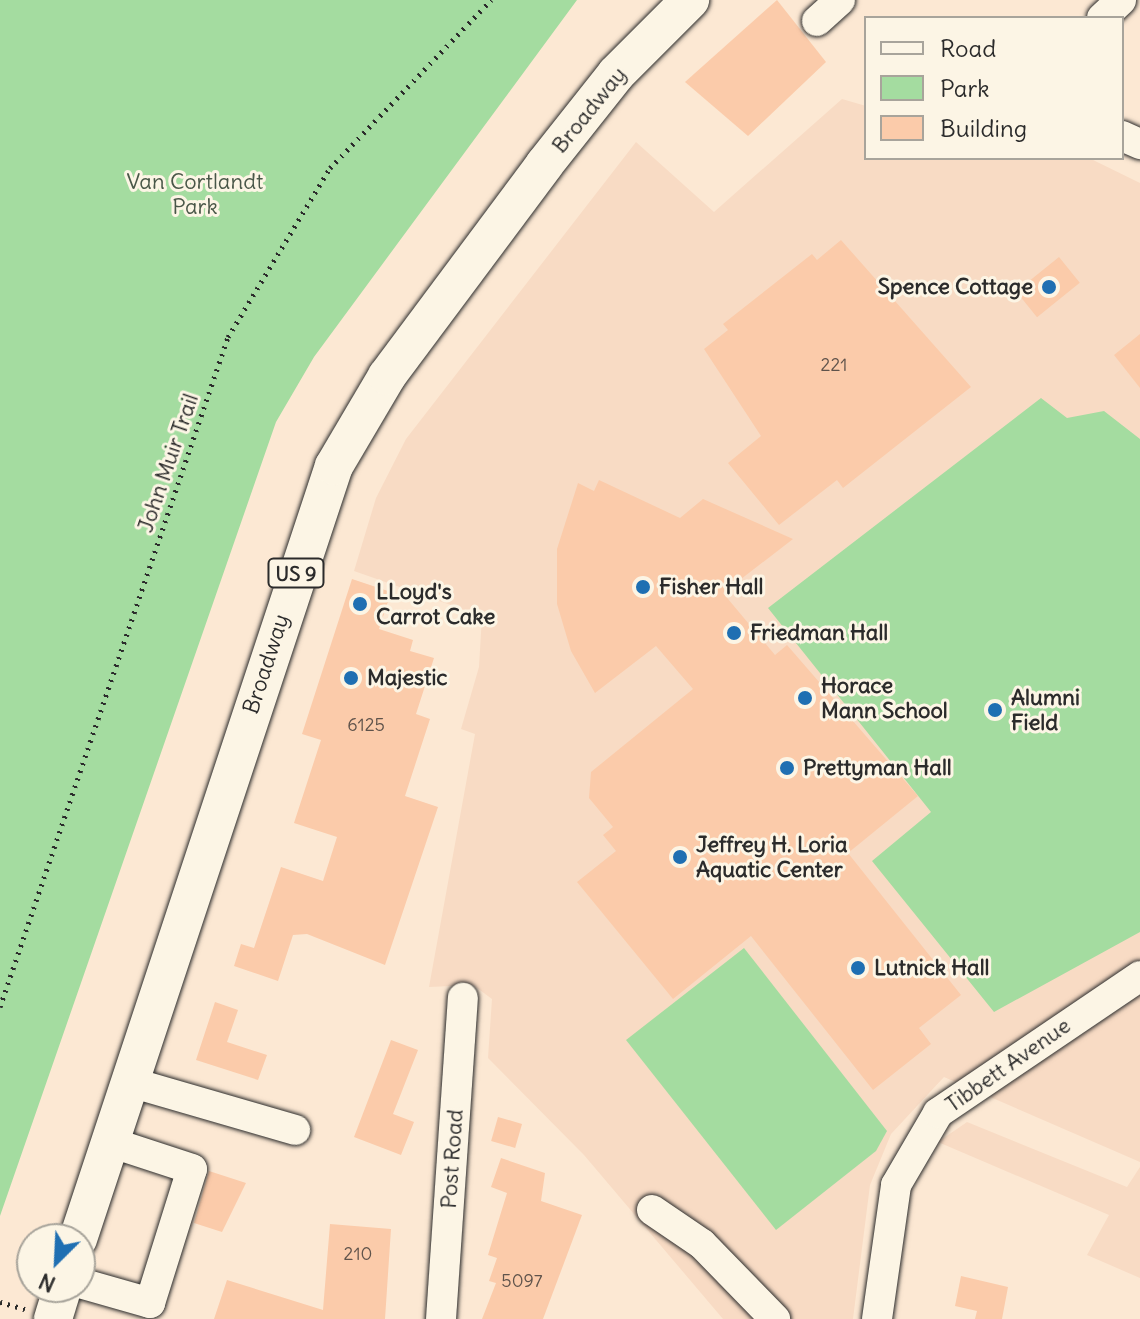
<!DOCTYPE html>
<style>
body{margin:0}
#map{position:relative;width:1140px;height:1319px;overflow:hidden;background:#fce8d3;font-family:Delius,sans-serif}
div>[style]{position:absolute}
.built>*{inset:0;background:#f8dbc4}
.green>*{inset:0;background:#a4dca0}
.building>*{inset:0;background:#fbcbaa;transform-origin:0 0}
.path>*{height:5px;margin-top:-2.5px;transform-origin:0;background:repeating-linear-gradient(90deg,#2b2b2b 0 2px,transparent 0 8px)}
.roads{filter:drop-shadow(0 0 2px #2b2b2b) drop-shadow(0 0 2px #2b2b2b)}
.minor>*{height:30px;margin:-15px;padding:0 15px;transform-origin:15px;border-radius:15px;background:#fcf5e5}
.major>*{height:38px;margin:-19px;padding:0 19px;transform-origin:19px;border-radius:19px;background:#fcf5e5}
.dots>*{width:22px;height:22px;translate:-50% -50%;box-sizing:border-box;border:4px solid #fcf5e5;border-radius:50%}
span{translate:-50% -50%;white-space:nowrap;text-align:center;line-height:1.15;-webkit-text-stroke:6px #fcf5e5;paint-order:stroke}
.number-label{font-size:18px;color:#5f534b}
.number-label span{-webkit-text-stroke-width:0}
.shield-label span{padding:2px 6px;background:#fcf5e5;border:2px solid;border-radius:6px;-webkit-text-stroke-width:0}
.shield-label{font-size:20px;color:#2b2b2b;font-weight:700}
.street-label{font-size:22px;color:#2b2b2b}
.park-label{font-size:22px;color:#495748}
.poi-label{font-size:22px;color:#2b2b2b;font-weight:700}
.right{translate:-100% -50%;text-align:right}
.left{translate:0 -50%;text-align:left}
.legend{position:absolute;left:864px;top:16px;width:260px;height:144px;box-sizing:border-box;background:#fcf5e5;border:2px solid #a8a49b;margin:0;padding:10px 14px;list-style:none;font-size:24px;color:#2b2b2b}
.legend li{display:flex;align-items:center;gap:16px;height:40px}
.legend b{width:40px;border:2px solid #a8a49b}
.north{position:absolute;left:16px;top:1223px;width:80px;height:80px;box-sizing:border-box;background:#fcf5e5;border:2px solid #a8a49b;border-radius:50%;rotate:204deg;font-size:22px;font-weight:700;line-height:32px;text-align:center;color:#2b2b2b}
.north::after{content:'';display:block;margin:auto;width:28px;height:36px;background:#1f6fb2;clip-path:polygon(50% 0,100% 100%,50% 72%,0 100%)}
</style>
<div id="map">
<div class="built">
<div style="clip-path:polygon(842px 99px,866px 106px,866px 158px,1089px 158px,1140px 183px,1140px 1162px,944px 1077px,891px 1134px,870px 1185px,853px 1319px,723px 1319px,584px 1155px,488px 1058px,492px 999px,473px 985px,429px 987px,475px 734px,461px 729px,479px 667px,482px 616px,354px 571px,376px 498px,406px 439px,636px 142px,714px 212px)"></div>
<div style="clip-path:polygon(967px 1122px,1127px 1187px,1140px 1167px,1140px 1278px,1087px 1255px,1109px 1215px,938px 1142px)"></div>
</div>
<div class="green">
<div style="clip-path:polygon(0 0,577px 0,314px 357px,276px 422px,0 1216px)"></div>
<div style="clip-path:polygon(1041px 398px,1067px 418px,1104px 411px,1140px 439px,1140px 932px,994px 1012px,872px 861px,931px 812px,768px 608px)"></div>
<div style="clip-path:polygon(744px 948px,887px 1131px,876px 1151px,776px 1230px,626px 1040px)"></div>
</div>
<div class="building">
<div style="clip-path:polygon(777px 0,826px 62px,748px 136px,685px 82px)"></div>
<div style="clip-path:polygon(841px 240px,971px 387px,843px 488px,837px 480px,779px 525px,728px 463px,761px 436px,704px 349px,728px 330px,723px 324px,812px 254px,817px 260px)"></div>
<div style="left:1059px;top:257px;width:33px;height:55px;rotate:51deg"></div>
<div style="clip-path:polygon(1140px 334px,1140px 388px,1114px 355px)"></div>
<div style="clip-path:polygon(599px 480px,680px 518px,703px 499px,793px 539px,723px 593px,775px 655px,787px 645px,918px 796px,848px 853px,961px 995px,919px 1028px,931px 1044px,873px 1090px,751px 936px,673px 999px,577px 882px,616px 851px,603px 835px,613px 827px,589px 798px,591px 772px,693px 689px,656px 646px,595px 693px,571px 651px,557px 604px,557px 549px,578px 483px,594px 491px)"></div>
<div style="clip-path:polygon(352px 579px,391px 592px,379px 629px,413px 640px,410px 651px,434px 658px,416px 714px,430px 719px,405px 796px,438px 807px,385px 965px,307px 934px,293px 935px,278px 981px,234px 966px,241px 944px,254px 948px,281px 867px,323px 881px,337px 837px,294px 823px,321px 740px,302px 734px)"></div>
<div style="clip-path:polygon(215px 1002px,238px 1010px,227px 1042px,267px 1055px,258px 1080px,196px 1060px)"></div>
<div style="clip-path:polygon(391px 1040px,418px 1050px,393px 1114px,414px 1122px,401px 1155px,354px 1137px)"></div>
<div style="left:498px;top:1117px;width:25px;height:25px;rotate:16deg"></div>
<div style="clip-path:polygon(501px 1158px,545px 1173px,541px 1201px,582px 1215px,543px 1319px,482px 1319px,496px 1283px,489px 1281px,497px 1258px,488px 1255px,507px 1193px,491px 1187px)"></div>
<div style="clip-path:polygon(209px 1171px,246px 1183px,222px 1232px,194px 1223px)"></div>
<div style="clip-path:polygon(330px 1224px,391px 1229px,385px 1319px,214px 1319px,227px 1280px,323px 1310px)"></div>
<div style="clip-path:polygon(961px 1276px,1008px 1287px,1002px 1319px,975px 1319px,977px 1311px,955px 1306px)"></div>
</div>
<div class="path">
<div style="left:0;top:1007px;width:708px;rotate:-71.21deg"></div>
<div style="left:228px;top:337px;width:197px;rotate:-58.9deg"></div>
<div style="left:330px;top:168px;width:233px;rotate:-46.2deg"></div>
<div style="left:0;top:1302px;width:26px;rotate:16deg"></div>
</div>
<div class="roads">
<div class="minor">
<div style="left:1102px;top:18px;width:26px;rotate:-43deg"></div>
<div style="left:817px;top:21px;width:31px;rotate:-42deg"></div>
<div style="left:1122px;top:136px;width:20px;rotate:24deg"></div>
<div style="left:130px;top:1082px;width:172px;rotate:16.2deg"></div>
<div style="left:652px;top:1210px;width:60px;rotate:34.2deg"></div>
<div style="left:702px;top:1244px;width:105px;rotate:45.8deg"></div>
<div style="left:80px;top:1283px;width:73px;rotate:15.9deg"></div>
<div style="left:150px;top:1303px;width:140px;rotate:-72.6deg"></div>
<div style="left:192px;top:1169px;width:86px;rotate:-161.8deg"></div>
<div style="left:441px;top:1319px;width:322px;rotate:-86.1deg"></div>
<div style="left:877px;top:1319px;width:135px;rotate:-81.9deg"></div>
<div style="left:896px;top:1185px;width:83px;rotate:-59.7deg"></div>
<div style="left:938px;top:1113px;width:244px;rotate:-34.1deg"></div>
</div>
<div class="major">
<div style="left:78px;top:1239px;width:814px;rotate:-71.68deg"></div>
<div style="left:334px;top:466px;width:104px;rotate:-59.5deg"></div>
<div style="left:387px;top:376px;width:263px;rotate:-53.3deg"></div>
<div style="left:544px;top:165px;width:116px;rotate:-51.6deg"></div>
<div style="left:616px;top:74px;width:105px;rotate:-45deg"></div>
<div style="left:53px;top:1319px;width:34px;rotate:-73deg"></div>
</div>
</div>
<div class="dots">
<div style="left:1049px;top:287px;background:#1f6fb2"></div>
<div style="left:643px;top:587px;background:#1f6fb2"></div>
<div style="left:360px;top:604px;background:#1f6fb2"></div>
<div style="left:734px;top:633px;background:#1f6fb2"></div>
<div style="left:351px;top:678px;background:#1f6fb2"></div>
<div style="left:805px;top:698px;background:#1f6fb2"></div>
<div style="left:995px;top:710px;background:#1f6fb2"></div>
<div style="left:787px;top:768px;background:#1f6fb2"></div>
<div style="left:680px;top:857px;background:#1f6fb2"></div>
<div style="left:858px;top:968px;background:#1f6fb2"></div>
</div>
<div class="number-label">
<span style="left:834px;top:365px">221</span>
<span style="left:366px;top:725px">6125</span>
<span style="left:358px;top:1254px">210</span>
<span style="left:522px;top:1281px">5097</span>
</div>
<div class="shield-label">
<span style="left:296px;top:573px">US 9</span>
</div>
<div class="street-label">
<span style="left:589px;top:110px;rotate:-51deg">Broadway</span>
<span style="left:168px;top:463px;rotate:-71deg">John Muir Trail</span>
<span style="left:266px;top:664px;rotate:-72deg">Broadway</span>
<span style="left:1008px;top:1065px;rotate:-35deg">Tibbett Avenue</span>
<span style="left:452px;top:1159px;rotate:-86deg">Post Road</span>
</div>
<div class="park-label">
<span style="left:195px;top:194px">Van Cortlandt<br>Park</span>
</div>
<div class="poi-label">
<span class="right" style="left:1033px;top:287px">Spence Cottage</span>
<span class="left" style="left:659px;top:587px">Fisher Hall</span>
<span class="left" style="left:376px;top:604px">LLoyd's<br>Carrot Cake</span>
<span class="left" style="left:750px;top:633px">Friedman Hall</span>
<span class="left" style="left:367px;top:678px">Majestic</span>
<span class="left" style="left:821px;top:698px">Horace<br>Mann School</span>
<span class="left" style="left:1011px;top:710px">Alumni<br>Field</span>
<span class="left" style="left:803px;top:768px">Prettyman Hall</span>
<span class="left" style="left:696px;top:857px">Jeffrey H. Loria<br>Aquatic Center</span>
<span class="left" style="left:874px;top:968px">Lutnick Hall</span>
</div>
<ul class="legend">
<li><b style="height:10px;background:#fcf5e5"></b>Road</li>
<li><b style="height:22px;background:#a4dca0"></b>Park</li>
<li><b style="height:22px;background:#fbcbaa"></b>Building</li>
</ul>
<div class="north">N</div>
</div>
